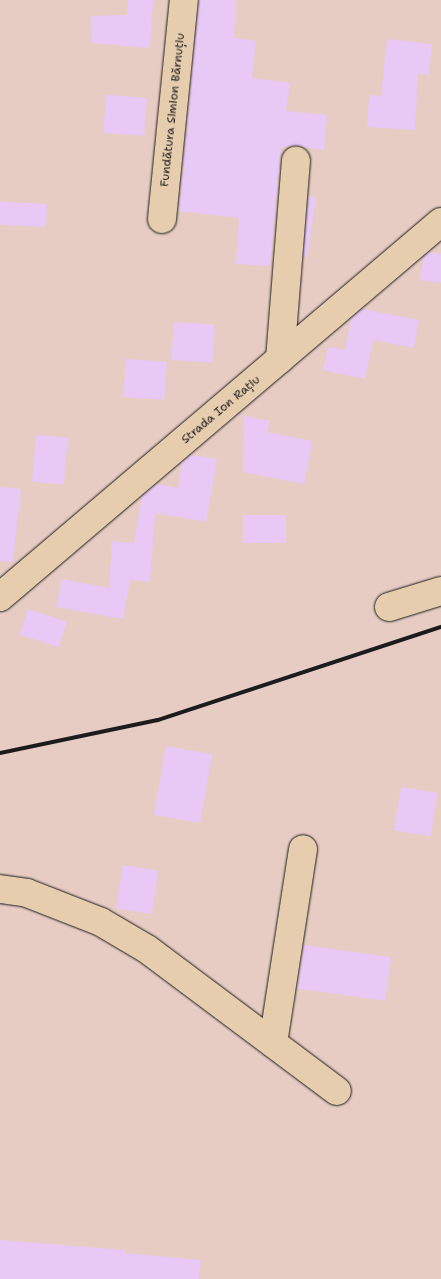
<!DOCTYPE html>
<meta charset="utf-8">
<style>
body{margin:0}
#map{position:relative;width:441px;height:1279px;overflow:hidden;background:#e7ccc3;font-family:"Shantell Sans",sans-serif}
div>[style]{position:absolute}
.building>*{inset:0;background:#e8c8f5;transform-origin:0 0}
.roads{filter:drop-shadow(0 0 1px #1c1c1c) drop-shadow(0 0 1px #1c1c1c)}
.minor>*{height:28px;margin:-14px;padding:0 14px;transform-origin:14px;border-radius:14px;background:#e6cdae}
.rail>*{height:4px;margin:-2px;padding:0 2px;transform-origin:2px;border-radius:2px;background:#1c1c1c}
span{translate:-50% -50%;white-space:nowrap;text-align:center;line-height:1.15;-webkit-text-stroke:4px #e6cdae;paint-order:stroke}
.street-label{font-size:12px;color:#1c1c1c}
</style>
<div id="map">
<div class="building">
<div style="clip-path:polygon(128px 0,153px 0,150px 48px,92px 43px,91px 16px,127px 15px)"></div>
<div style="clip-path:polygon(199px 0,236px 0,234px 38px,256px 41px,252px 78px,290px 83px,286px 111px,327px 115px,324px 151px,297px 145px,281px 148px,270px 266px,236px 264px,239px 218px,179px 211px)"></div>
<div style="clip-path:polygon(387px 39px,432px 44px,429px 75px,418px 74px,415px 130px,367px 127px,369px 95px,381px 96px)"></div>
<div style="left:106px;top:95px;width:41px;height:38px;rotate:4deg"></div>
<div style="left:309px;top:196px;width:7px;height:61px;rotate:8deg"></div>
<div style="left:0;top:202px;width:47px;height:23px;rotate:2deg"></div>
<div style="clip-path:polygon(429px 252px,441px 254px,441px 283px,420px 280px,424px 257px)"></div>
<div style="clip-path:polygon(362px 309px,419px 320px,414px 348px,373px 340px,365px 379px,323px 370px,328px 347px,345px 350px,351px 319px)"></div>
<div style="left:174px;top:322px;width:41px;height:38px;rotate:4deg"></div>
<div style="left:126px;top:359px;width:41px;height:38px;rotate:4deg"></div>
<div style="clip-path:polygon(244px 416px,270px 421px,267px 432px,312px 441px,304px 484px,243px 472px)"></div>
<div style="left:36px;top:435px;width:32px;height:47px;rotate:5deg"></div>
<div style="clip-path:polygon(192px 455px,217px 459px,206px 522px,155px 513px,150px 582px,130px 580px,123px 619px,56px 607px,62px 579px,109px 588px,112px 541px,134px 543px,142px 497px,157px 484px,178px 488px,182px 462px)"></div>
<div style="clip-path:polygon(0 487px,21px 489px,13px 562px,0 561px)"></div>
<div style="left:243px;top:515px;width:43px;height:28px"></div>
<div style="left:28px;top:609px;width:41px;height:27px;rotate:18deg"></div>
<div style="left:166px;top:746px;width:47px;height:70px;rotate:10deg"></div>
<div style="left:401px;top:787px;width:37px;height:44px;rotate:9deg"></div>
<div style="left:123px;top:865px;width:36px;height:44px;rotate:9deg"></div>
<div style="left:304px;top:945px;width:88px;height:44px;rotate:8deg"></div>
<div style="clip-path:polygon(0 1240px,125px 1250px,125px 1253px,201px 1260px,199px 1279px,0 1279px)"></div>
</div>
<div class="roads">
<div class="minor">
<div style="left:162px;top:219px;width:220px;rotate:-84.3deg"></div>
<div style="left:280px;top:359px;width:199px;rotate:-85.4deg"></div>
<div style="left:0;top:597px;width:579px;rotate:-40.38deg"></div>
<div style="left:389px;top:607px;width:54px;rotate:-17.1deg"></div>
<div style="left:0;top:889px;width:27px;rotate:8deg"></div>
<div style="left:27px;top:893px;width:79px;rotate:21.4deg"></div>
<div style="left:101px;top:922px;width:53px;rotate:30.4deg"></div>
<div style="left:147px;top:949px;width:237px;rotate:36.8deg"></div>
<div style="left:273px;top:1043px;width:196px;rotate:-81.2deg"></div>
</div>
</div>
<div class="rail">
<div style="left:0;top:753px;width:161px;rotate:-11.8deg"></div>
<div style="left:158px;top:720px;width:298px;rotate:-18.2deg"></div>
</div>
<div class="street-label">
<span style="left:173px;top:110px;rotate:-84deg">Fundătura Simion Bărnuțiu</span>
<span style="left:221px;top:410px;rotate:-40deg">Strada Ion Rațiu</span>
</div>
</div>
